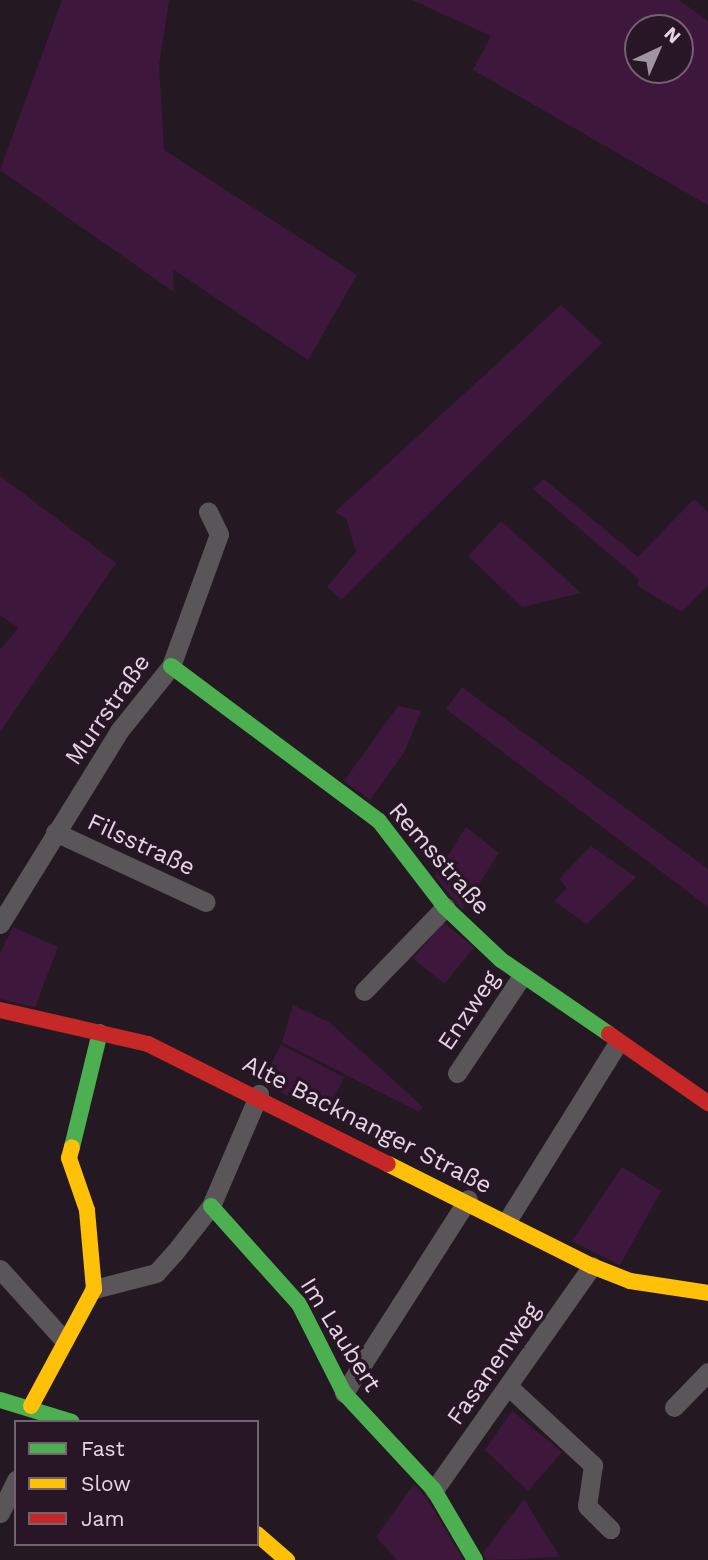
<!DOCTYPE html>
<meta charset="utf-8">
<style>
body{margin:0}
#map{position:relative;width:708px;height:1560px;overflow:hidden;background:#241922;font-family:"Work Sans",sans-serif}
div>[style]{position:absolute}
.green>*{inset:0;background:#3e183c;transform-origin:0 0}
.street>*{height:19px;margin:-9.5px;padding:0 9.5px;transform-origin:9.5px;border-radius:9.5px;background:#5a5559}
.fast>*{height:16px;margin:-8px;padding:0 8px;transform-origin:8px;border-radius:8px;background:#4caf50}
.slow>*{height:16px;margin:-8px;padding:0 8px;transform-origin:8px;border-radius:8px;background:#ffc107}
.jam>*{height:16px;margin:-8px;padding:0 8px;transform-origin:8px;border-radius:8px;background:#c62828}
span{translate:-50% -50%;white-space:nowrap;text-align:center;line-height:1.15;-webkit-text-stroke:7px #281526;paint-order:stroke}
.street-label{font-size:24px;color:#e3d6e2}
.legend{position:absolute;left:14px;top:1420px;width:245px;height:126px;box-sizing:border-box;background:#281526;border:2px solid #736271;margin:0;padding:9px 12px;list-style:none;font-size:21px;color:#e3d6e2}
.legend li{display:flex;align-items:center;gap:14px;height:35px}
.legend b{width:35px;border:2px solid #736271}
.north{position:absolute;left:624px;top:14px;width:70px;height:70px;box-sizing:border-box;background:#281526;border:2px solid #736271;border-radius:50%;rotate:44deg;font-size:19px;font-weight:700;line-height:28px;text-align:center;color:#e3d6e2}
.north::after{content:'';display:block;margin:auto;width:24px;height:32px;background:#a0949f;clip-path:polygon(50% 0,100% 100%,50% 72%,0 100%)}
</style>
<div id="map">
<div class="green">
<div style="clip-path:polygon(62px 0,169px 0,159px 65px,164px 150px,357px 275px,308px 360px,173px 269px,174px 292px,0 170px)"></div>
<div style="clip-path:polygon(evenodd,412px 0,679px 0,708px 21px,708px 205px,473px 70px,491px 36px,412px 0,638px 28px,680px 28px,680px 70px,638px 70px,638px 28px)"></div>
<div style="clip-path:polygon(561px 305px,602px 343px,341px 600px,327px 587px,356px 552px,347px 520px,335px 512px)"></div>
<div style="clip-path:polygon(0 476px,116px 563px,0 732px,0 649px,19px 628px,0 615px)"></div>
<div style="clip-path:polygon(544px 479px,638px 557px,694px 499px,708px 512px,708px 585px,682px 612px,637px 586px,639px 579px,533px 489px)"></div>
<div style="clip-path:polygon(501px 521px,581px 593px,522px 607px,468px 556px)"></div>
<div style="clip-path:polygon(462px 687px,708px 869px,708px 907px,446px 709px)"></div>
<div style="clip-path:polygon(398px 706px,421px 711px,405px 751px,370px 800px,344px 781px)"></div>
<div style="clip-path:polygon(466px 827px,499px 853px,462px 910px,435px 876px)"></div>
<div style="clip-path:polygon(591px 846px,636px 877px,587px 924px,554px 901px,567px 888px,559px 879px)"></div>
<div style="left:443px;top:922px;width:40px;height:47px;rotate:39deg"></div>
<div style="clip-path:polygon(13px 927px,58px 947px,35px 1007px,0 999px,0 953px)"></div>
<div style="clip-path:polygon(293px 1005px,330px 1023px,423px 1107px,419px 1112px,282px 1042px)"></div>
<div style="left:281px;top:1045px;width:71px;height:42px;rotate:27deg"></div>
<div style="clip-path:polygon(622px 1167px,661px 1191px,620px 1265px,572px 1241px)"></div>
<div style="clip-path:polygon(512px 1411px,562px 1452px,528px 1491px,485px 1450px)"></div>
<div style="clip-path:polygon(414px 1484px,427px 1499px,464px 1560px,397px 1560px,376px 1537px)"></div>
<div style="clip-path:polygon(524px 1499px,560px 1557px,487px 1560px,483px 1553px)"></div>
</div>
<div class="street">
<div style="left:55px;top:832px;width:166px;rotate:24.9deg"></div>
<div style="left:0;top:924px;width:227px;rotate:-58.3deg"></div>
<div style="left:119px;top:731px;width:83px;rotate:-51.3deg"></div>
<div style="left:171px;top:666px;width:140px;rotate:-70deg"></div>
<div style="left:219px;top:534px;width:25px;rotate:-116deg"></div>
<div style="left:364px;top:991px;width:117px;rotate:-46deg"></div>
<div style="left:457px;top:1073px;width:117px;rotate:-56.2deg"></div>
<div style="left:507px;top:1221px;width:210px;rotate:-58.1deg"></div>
<div style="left:0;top:1269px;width:96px;rotate:48deg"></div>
<div style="left:94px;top:1289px;width:64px;rotate:-14.5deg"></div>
<div style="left:156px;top:1273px;width:28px;rotate:-48deg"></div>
<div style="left:175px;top:1252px;width:58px;rotate:-52deg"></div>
<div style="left:211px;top:1206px;width:122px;rotate:-66.8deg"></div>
<div style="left:509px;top:1387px;width:115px;rotate:42.9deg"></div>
<div style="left:593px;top:1465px;width:41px;rotate:98.3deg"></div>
<div style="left:587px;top:1506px;width:33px;rotate:45deg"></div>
<div style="left:344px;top:1393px;width:230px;rotate:-57.4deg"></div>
<div style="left:674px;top:1407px;width:49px;rotate:-45.8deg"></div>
<div style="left:434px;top:1490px;width:274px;rotate:-54.8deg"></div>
<div style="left:0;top:1513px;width:37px;rotate:-64deg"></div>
</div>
<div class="fast">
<div style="left:171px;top:666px;width:259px;rotate:36.7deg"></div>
<div style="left:379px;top:821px;width:108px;rotate:52.5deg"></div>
<div style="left:445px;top:907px;width:77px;rotate:43.4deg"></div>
<div style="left:501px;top:960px;width:131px;rotate:34.4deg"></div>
<div style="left:72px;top:1147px;width:118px;rotate:-76.3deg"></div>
<div style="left:211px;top:1206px;width:132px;rotate:48.1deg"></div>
<div style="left:299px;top:1304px;width:100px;rotate:63.2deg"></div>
<div style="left:344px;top:1393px;width:132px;rotate:47.1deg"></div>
<div style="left:434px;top:1490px;width:81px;rotate:59.6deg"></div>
<div style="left:0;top:1400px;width:75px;rotate:17deg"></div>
</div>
<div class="slow">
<div style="left:388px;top:1164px;width:228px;rotate:26.6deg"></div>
<div style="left:592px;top:1266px;width:41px;rotate:21.5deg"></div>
<div style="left:630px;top:1281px;width:79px;rotate:8.7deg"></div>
<div style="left:31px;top:1406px;width:133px;rotate:-61.7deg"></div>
<div style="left:94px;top:1289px;width:79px;rotate:-95.1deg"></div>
<div style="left:87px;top:1210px;width:55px;rotate:-109.1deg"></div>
<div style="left:69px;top:1158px;width:11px;rotate:-75deg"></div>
<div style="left:257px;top:1534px;width:40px;rotate:41deg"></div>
</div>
<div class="jam">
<div style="left:0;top:1010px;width:152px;rotate:12.9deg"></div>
<div style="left:148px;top:1044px;width:268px;rotate:26.6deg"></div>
<div style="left:609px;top:1034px;width:121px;rotate:34.9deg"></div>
</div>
<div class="street-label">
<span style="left:108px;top:710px;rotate:-55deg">Murrstraße</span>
<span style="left:141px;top:845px;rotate:25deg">Filsstraße</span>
<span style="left:439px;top:859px;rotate:49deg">Remsstraße</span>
<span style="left:469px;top:1011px;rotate:-56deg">Enzweg</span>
<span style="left:367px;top:1125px;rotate:27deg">Alte Backnanger Straße</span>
<span style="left:340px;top:1335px;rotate:58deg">Im Laubert</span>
<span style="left:494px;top:1364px;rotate:-55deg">Fasanenweg</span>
</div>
<ul class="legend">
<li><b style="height:9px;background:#4caf50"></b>Fast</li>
<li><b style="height:9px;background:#ffc107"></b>Slow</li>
<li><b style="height:9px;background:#c62828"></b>Jam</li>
</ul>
<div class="north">N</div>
</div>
